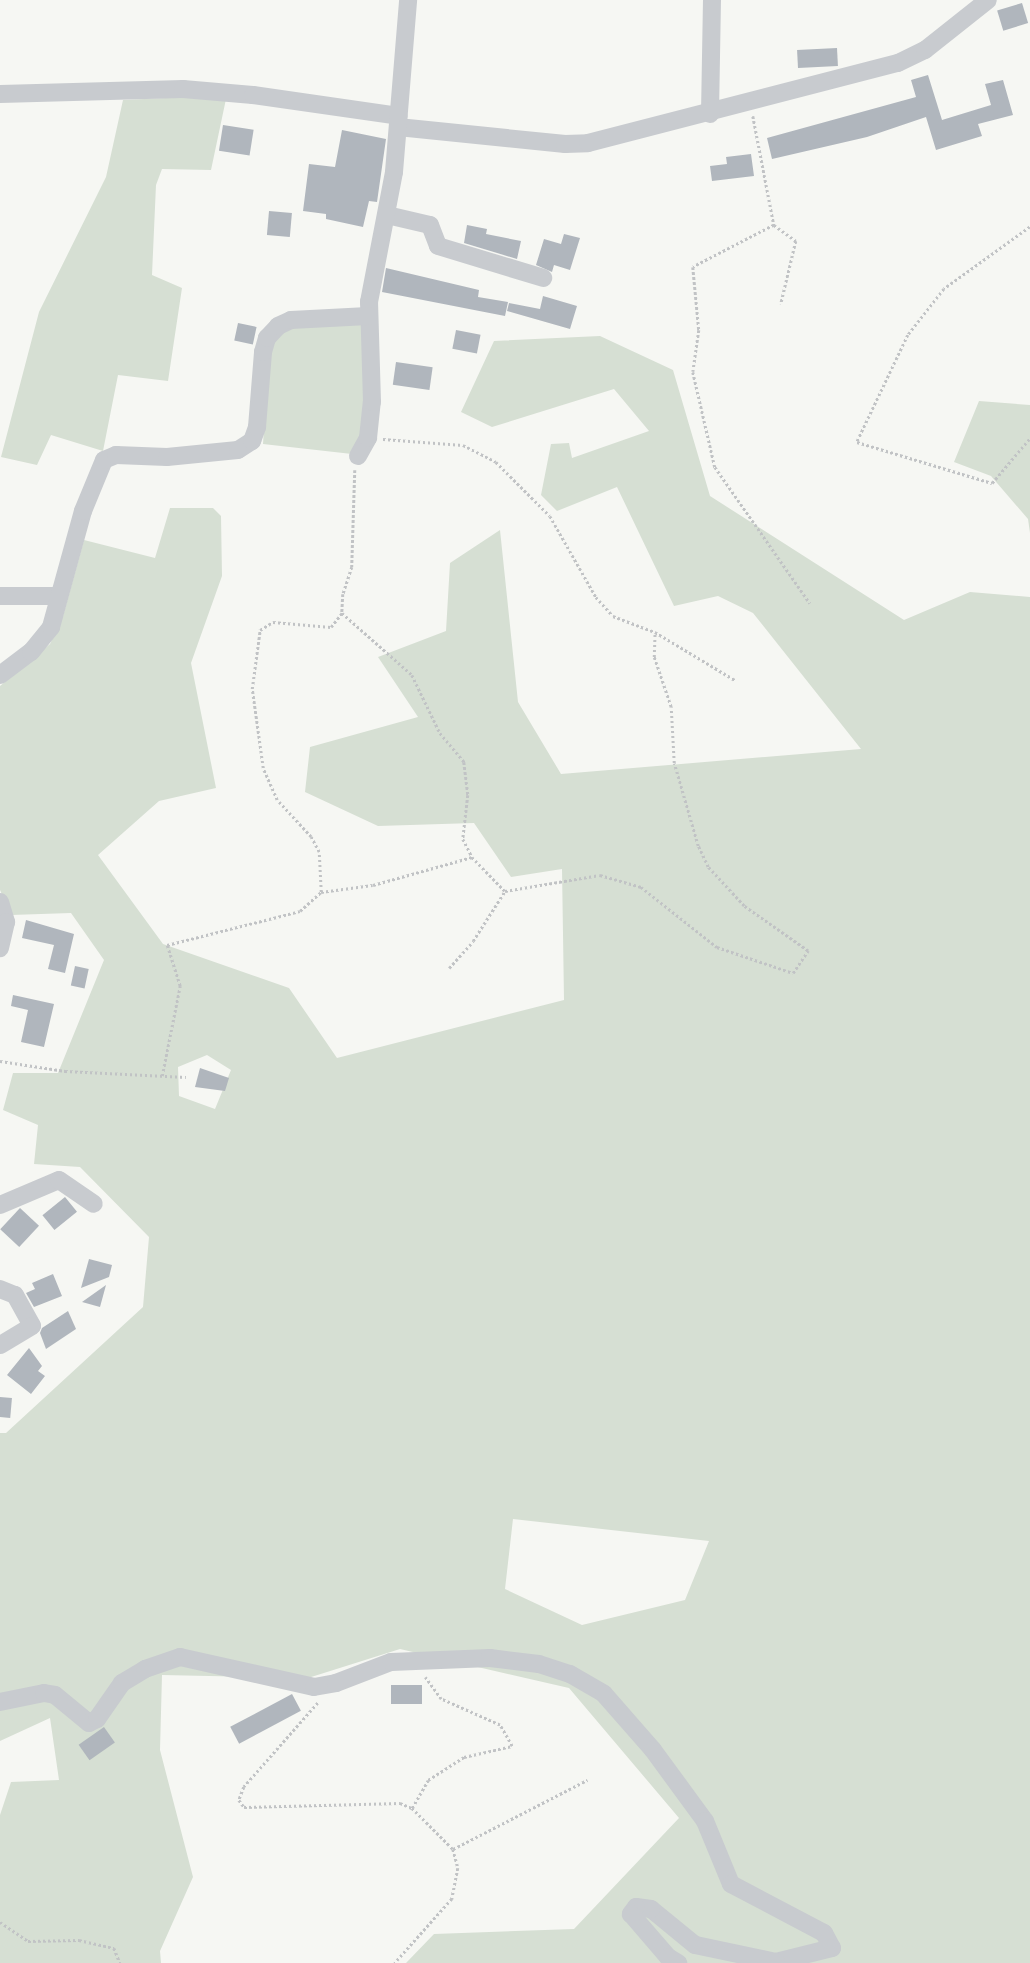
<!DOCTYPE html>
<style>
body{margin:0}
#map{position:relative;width:1030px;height:1963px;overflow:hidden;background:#f6f7f3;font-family:"Open Sans",sans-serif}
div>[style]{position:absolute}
.green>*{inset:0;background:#d6dfd3}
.building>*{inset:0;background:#b0b6bd;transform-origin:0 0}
.path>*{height:2.5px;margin-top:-1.25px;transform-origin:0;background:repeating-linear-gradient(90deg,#c1c3c5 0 2.5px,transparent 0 5px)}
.street>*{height:18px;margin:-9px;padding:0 9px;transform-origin:9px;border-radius:9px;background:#c8cbcf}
span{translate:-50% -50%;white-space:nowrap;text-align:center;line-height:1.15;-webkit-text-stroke:5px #fff;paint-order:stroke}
</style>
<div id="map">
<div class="green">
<div style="clip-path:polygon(187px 97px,226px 99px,211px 170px,162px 169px,156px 185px,152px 275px,182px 288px,168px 381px,118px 375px,103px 451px,51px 435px,37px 465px,1px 457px,39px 312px,106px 177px,123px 100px)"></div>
<div style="clip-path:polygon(365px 322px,365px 431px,352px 454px,263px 444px,269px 349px,284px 328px)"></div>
<div style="clip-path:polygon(evenodd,600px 336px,673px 370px,710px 496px,904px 620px,970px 592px,1030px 597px,1030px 1963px,406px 1963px,434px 1934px,574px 1929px,679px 1818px,569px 1688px,400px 1649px,308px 1678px,162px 1675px,160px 1750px,193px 1877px,160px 1951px,161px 1963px,0 1963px,0 1815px,11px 1782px,59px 1780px,50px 1718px,0 1741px,0 1433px,6px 1433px,143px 1307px,149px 1237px,80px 1167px,34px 1164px,38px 1125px,3px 1110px,13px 1073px,58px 1073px,104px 960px,71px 913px,11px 915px,0 890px,0 686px,50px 644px,63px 616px,84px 540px,155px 558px,170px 508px,213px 508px,221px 516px,222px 576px,191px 663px,216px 788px,159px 801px,98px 855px,163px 944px,289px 988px,337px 1058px,564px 1000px,562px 869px,511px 877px,474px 823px,378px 826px,305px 792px,310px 747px,418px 717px,378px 657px,446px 631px,450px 563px,500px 530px,518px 702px,561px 774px,861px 749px,753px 613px,718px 596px,674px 606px,617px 487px,557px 511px,541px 495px,551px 444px,569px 443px,572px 458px,649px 431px,614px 389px,492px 427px,461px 412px,494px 341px,600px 336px,207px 1055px,231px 1070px,215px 1109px,179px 1096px,178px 1067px,207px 1055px,600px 336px,513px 1519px,709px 1541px,685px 1600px,582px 1625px,505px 1589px,513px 1519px)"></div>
<div style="clip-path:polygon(979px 401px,1030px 405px,1030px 533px,1028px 519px,991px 476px,954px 462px)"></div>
</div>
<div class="building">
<div style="left:1022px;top:3px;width:21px;height:26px;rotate:73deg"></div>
<div style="left:837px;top:48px;width:18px;height:40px;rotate:87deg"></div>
<div style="clip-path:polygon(928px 75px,942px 120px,991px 105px,985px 84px,1003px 80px,1013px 115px,978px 124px,982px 136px,936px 150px,926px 117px,867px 137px,772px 159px,767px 138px,916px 97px,911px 80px)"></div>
<div style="left:223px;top:125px;width:31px;height:26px;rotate:9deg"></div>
<div style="clip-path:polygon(342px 130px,386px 139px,377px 202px,369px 201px,363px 227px,326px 219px,326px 214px,303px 211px,309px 164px,335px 167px)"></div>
<div style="clip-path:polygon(751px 154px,754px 176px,712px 181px,710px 166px,727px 164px,726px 157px)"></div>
<div style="left:269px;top:211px;width:23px;height:24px;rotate:5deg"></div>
<div style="clip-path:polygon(467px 225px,487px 229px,486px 234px,521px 241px,517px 259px,464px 243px)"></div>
<div style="clip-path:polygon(564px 234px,580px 238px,570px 270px,554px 265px,552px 272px,536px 265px,544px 239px,561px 244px)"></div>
<div style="clip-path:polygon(386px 268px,479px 290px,478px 297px,508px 302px,505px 316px,382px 292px)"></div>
<div style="clip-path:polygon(543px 296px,577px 306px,570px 329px,507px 311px,509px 303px,540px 309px)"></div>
<div style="left:238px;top:323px;width:19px;height:18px;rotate:12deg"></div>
<div style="left:456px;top:330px;width:25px;height:19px;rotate:11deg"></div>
<div style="left:396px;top:362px;width:37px;height:23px;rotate:8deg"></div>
<div style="clip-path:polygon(26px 920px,74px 934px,65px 973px,48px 969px,54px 945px,22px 938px)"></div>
<div style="left:75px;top:966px;width:14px;height:20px;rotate:12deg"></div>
<div style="clip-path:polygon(13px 995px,54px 1004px,44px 1047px,21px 1042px,28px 1010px,11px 1006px)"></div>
<div style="clip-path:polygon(200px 1068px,229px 1078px,225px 1091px,195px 1087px)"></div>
<div style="left:65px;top:1197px;width:19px;height:29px;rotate:51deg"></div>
<div style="left:20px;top:1208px;width:26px;height:29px;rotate:43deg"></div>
<div style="clip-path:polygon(89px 1259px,112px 1265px,109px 1277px,81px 1288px)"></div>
<div style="clip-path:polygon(53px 1274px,62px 1296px,34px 1307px,26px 1293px,35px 1289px,32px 1283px)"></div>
<div style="clip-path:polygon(106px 1285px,100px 1307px,82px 1302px)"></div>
<div style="clip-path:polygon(68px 1311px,76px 1329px,46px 1349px,40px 1333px,42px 1328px)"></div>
<div style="clip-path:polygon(29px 1348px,42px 1366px,38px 1371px,45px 1376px,31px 1394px,7px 1375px)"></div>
<div style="left:0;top:1397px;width:12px;height:20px;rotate:5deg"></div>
<div style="left:422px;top:1685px;width:19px;height:31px;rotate:90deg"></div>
<div style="left:292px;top:1694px;width:19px;height:70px;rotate:62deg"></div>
<div style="left:104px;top:1727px;width:19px;height:31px;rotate:55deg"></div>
</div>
<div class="path">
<div style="left:753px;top:116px;width:111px;rotate:79.1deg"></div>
<div style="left:774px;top:225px;width:91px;rotate:152.6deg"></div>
<div style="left:693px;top:267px;width:63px;rotate:84.6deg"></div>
<div style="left:699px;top:330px;width:42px;rotate:98.1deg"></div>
<div style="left:693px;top:372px;width:98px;rotate:77deg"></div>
<div style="left:715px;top:467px;width:166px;rotate:55.1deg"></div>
<div style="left:774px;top:225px;width:27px;rotate:36deg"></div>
<div style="left:796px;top:241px;width:65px;rotate:103.4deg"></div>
<div style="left:1030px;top:227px;width:106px;rotate:144.2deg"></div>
<div style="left:944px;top:289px;width:58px;rotate:128deg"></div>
<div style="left:908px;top:335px;width:119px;rotate:115.5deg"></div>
<div style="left:857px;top:442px;width:141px;rotate:16.9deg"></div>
<div style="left:992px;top:483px;width:59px;rotate:-49.8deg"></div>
<div style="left:383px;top:439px;width:80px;rotate:4.3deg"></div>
<div style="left:463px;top:445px;width:37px;rotate:27deg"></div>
<div style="left:496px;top:462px;width:76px;rotate:45deg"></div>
<div style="left:550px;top:516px;width:93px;rotate:60.4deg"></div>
<div style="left:596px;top:597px;width:25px;rotate:48deg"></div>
<div style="left:613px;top:616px;width:45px;rotate:20.9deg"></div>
<div style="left:655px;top:632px;width:93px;rotate:31deg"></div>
<div style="left:355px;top:470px;width:97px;rotate:91.8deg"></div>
<div style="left:352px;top:567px;width:28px;rotate:108deg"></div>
<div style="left:343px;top:594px;width:19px;rotate:93deg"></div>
<div style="left:342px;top:613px;width:94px;rotate:41.5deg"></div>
<div style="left:412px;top:675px;width:64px;rotate:64.2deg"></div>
<div style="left:440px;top:733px;width:38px;rotate:50deg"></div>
<div style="left:464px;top:762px;width:33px;rotate:83deg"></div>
<div style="left:468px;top:795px;width:44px;rotate:96.5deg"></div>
<div style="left:463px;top:839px;width:20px;rotate:63deg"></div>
<div style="left:472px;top:857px;width:47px;rotate:45.9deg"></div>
<div style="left:321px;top:892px;width:40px;rotate:-92.9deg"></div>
<div style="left:319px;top:852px;width:17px;rotate:-118deg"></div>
<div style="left:311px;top:837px;width:50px;rotate:-132.6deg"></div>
<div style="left:277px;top:800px;width:35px;rotate:-114deg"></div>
<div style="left:263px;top:768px;width:80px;rotate:-97.9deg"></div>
<div style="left:252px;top:689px;width:60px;rotate:-82.3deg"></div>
<div style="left:260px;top:630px;width:15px;rotate:-32deg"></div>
<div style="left:273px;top:622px;width:58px;rotate:4.9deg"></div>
<div style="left:331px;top:627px;width:18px;rotate:-52deg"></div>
<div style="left:449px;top:968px;width:36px;rotate:-48deg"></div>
<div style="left:473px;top:941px;width:59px;rotate:-57.4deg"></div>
<div style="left:505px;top:891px;width:96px;rotate:-9.6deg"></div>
<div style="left:600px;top:875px;width:43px;rotate:16.3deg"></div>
<div style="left:641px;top:887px;width:97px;rotate:38.3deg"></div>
<div style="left:717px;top:947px;width:80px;rotate:18.9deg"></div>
<div style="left:793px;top:973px;width:27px;rotate:-56deg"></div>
<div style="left:808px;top:951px;width:78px;rotate:-144.9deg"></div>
<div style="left:744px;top:906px;width:53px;rotate:-132.7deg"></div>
<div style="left:708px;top:867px;width:23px;rotate:-115deg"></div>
<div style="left:698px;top:846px;width:86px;rotate:-106.1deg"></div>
<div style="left:674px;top:763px;width:56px;rotate:-93.1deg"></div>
<div style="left:671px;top:707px;width:53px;rotate:-108.8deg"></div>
<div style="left:654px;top:657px;width:25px;rotate:-88deg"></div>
<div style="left:0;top:1061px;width:66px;rotate:8.7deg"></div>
<div style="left:65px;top:1071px;width:121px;rotate:2.8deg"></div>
<div style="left:162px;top:1076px;width:92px;rotate:-78.7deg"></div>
<div style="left:180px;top:986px;width:43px;rotate:-107.6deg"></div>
<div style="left:167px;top:945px;width:137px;rotate:-14.3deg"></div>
<div style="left:300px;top:911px;width:28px;rotate:-42deg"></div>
<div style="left:321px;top:892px;width:52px;rotate:-7.7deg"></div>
<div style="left:373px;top:885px;width:103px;rotate:-15.8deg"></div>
<div style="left:318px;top:1703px;width:112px;rotate:131.4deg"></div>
<div style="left:244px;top:1787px;width:14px;rotate:111deg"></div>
<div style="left:239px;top:1800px;width:9px;rotate:54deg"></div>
<div style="left:244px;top:1807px;width:156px;rotate:-1.5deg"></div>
<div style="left:400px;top:1803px;width:13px;rotate:23deg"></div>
<div style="left:412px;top:1808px;width:58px;rotate:45deg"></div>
<div style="left:453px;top:1849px;width:20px;rotate:75deg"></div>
<div style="left:458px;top:1868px;width:32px;rotate:101deg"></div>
<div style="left:452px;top:1899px;width:86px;rotate:131.7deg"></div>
<div style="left:412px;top:1808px;width:32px;rotate:-60deg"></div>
<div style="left:428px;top:1780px;width:43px;rotate:-32.6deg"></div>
<div style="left:464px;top:1757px;width:49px;rotate:-12.9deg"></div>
<div style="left:512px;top:1746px;width:24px;rotate:-120deg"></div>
<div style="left:500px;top:1725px;width:64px;rotate:-156.2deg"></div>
<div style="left:441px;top:1699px;width:27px;rotate:-126deg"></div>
<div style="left:453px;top:1849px;width:151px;rotate:-27.2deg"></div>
<div style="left:0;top:1922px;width:34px;rotate:34deg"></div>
<div style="left:28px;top:1941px;width:51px;rotate:-1.1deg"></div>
<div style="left:79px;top:1940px;width:36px;rotate:13deg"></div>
<div style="left:114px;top:1948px;width:16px;rotate:68deg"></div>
</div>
<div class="street">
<div style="left:0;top:94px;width:183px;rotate:-1.6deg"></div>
<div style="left:183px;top:89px;width:70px;rotate:4.9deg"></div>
<div style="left:253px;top:95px;width:147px;rotate:8.2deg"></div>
<div style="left:710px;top:114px;width:114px;rotate:-89deg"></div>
<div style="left:398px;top:127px;width:168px;rotate:5.8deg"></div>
<div style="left:565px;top:144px;width:23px;rotate:-2deg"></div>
<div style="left:588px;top:143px;width:320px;rotate:-14.5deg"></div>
<div style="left:898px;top:63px;width:30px;rotate:-26deg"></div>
<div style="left:925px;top:50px;width:80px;rotate:-38.4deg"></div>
<div style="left:387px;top:215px;width:44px;rotate:13.1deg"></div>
<div style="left:430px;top:225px;width:22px;rotate:69deg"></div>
<div style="left:438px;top:246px;width:110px;rotate:16.9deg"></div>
<div style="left:358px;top:456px;width:21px;rotate:-61deg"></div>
<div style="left:368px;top:438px;width:36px;rotate:-84deg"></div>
<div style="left:372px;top:402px;width:100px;rotate:-91.7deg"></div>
<div style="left:369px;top:302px;width:132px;rotate:-79.1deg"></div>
<div style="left:394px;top:172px;width:173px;rotate:-85.3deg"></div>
<div style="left:0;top:596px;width:59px"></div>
<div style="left:0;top:675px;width:39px;rotate:-37deg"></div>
<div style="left:31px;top:652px;width:32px;rotate:-51deg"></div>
<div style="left:51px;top:627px;width:120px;rotate:-74.6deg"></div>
<div style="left:83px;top:511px;width:55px;rotate:-67.6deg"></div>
<div style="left:104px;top:460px;width:13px;rotate:-23deg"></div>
<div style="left:116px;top:455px;width:51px;rotate:2.2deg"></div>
<div style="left:167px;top:457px;width:71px;rotate:-5.6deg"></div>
<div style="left:238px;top:450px;width:17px;rotate:-33deg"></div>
<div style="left:252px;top:441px;width:15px;rotate:-70deg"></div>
<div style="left:257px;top:427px;width:75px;rotate:-85.4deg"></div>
<div style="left:263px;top:352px;width:15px;rotate:-74deg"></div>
<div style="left:267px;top:338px;width:16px;rotate:-47deg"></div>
<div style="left:278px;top:326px;width:14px;rotate:-25deg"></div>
<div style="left:291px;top:320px;width:77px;rotate:-3deg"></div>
<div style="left:0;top:902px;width:21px;rotate:73deg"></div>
<div style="left:6px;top:922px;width:27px;rotate:103deg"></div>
<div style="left:0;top:1205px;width:64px;rotate:-23deg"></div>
<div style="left:59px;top:1180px;width:42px;rotate:34.4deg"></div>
<div style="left:0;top:1289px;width:16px;rotate:22deg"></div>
<div style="left:15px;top:1295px;width:35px;rotate:61deg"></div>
<div style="left:32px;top:1326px;width:37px;rotate:149deg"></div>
<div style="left:0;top:1702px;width:45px;rotate:-11.6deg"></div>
<div style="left:44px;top:1693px;width:11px;rotate:10deg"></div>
<div style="left:55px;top:1695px;width:44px;rotate:39.5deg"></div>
<div style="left:89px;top:1723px;width:9px;rotate:-27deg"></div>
<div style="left:97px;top:1719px;width:44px;rotate:-55.2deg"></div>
<div style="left:122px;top:1683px;width:27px;rotate:-31deg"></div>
<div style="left:145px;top:1669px;width:37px;rotate:-19deg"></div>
<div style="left:180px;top:1657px;width:137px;rotate:12.6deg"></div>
<div style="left:314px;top:1687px;width:22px;rotate:-10deg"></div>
<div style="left:336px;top:1683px;width:59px;rotate:-20.9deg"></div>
<div style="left:391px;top:1662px;width:99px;rotate:-2.3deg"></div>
<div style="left:490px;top:1658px;width:49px;rotate:7deg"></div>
<div style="left:539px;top:1664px;width:33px;rotate:18deg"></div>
<div style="left:570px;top:1674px;width:39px;rotate:30deg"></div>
<div style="left:604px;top:1694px;width:74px;rotate:48.8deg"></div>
<div style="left:653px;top:1750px;width:88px;rotate:53.8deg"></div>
<div style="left:705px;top:1821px;width:68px;rotate:67.6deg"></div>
<div style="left:731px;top:1884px;width:105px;rotate:27.8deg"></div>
<div style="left:824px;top:1933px;width:17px;rotate:62deg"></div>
<div style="left:832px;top:1948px;width:58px;rotate:166deg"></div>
<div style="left:776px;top:1962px;width:83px;rotate:-168.1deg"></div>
<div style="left:695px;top:1945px;width:57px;rotate:-140.7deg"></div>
<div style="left:651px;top:1909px;width:15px;rotate:-172deg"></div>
<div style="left:636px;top:1907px;width:9px;rotate:126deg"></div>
<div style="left:631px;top:1914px;width:57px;rotate:49.3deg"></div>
<div style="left:668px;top:1957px;width:12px;rotate:31deg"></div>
</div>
</div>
